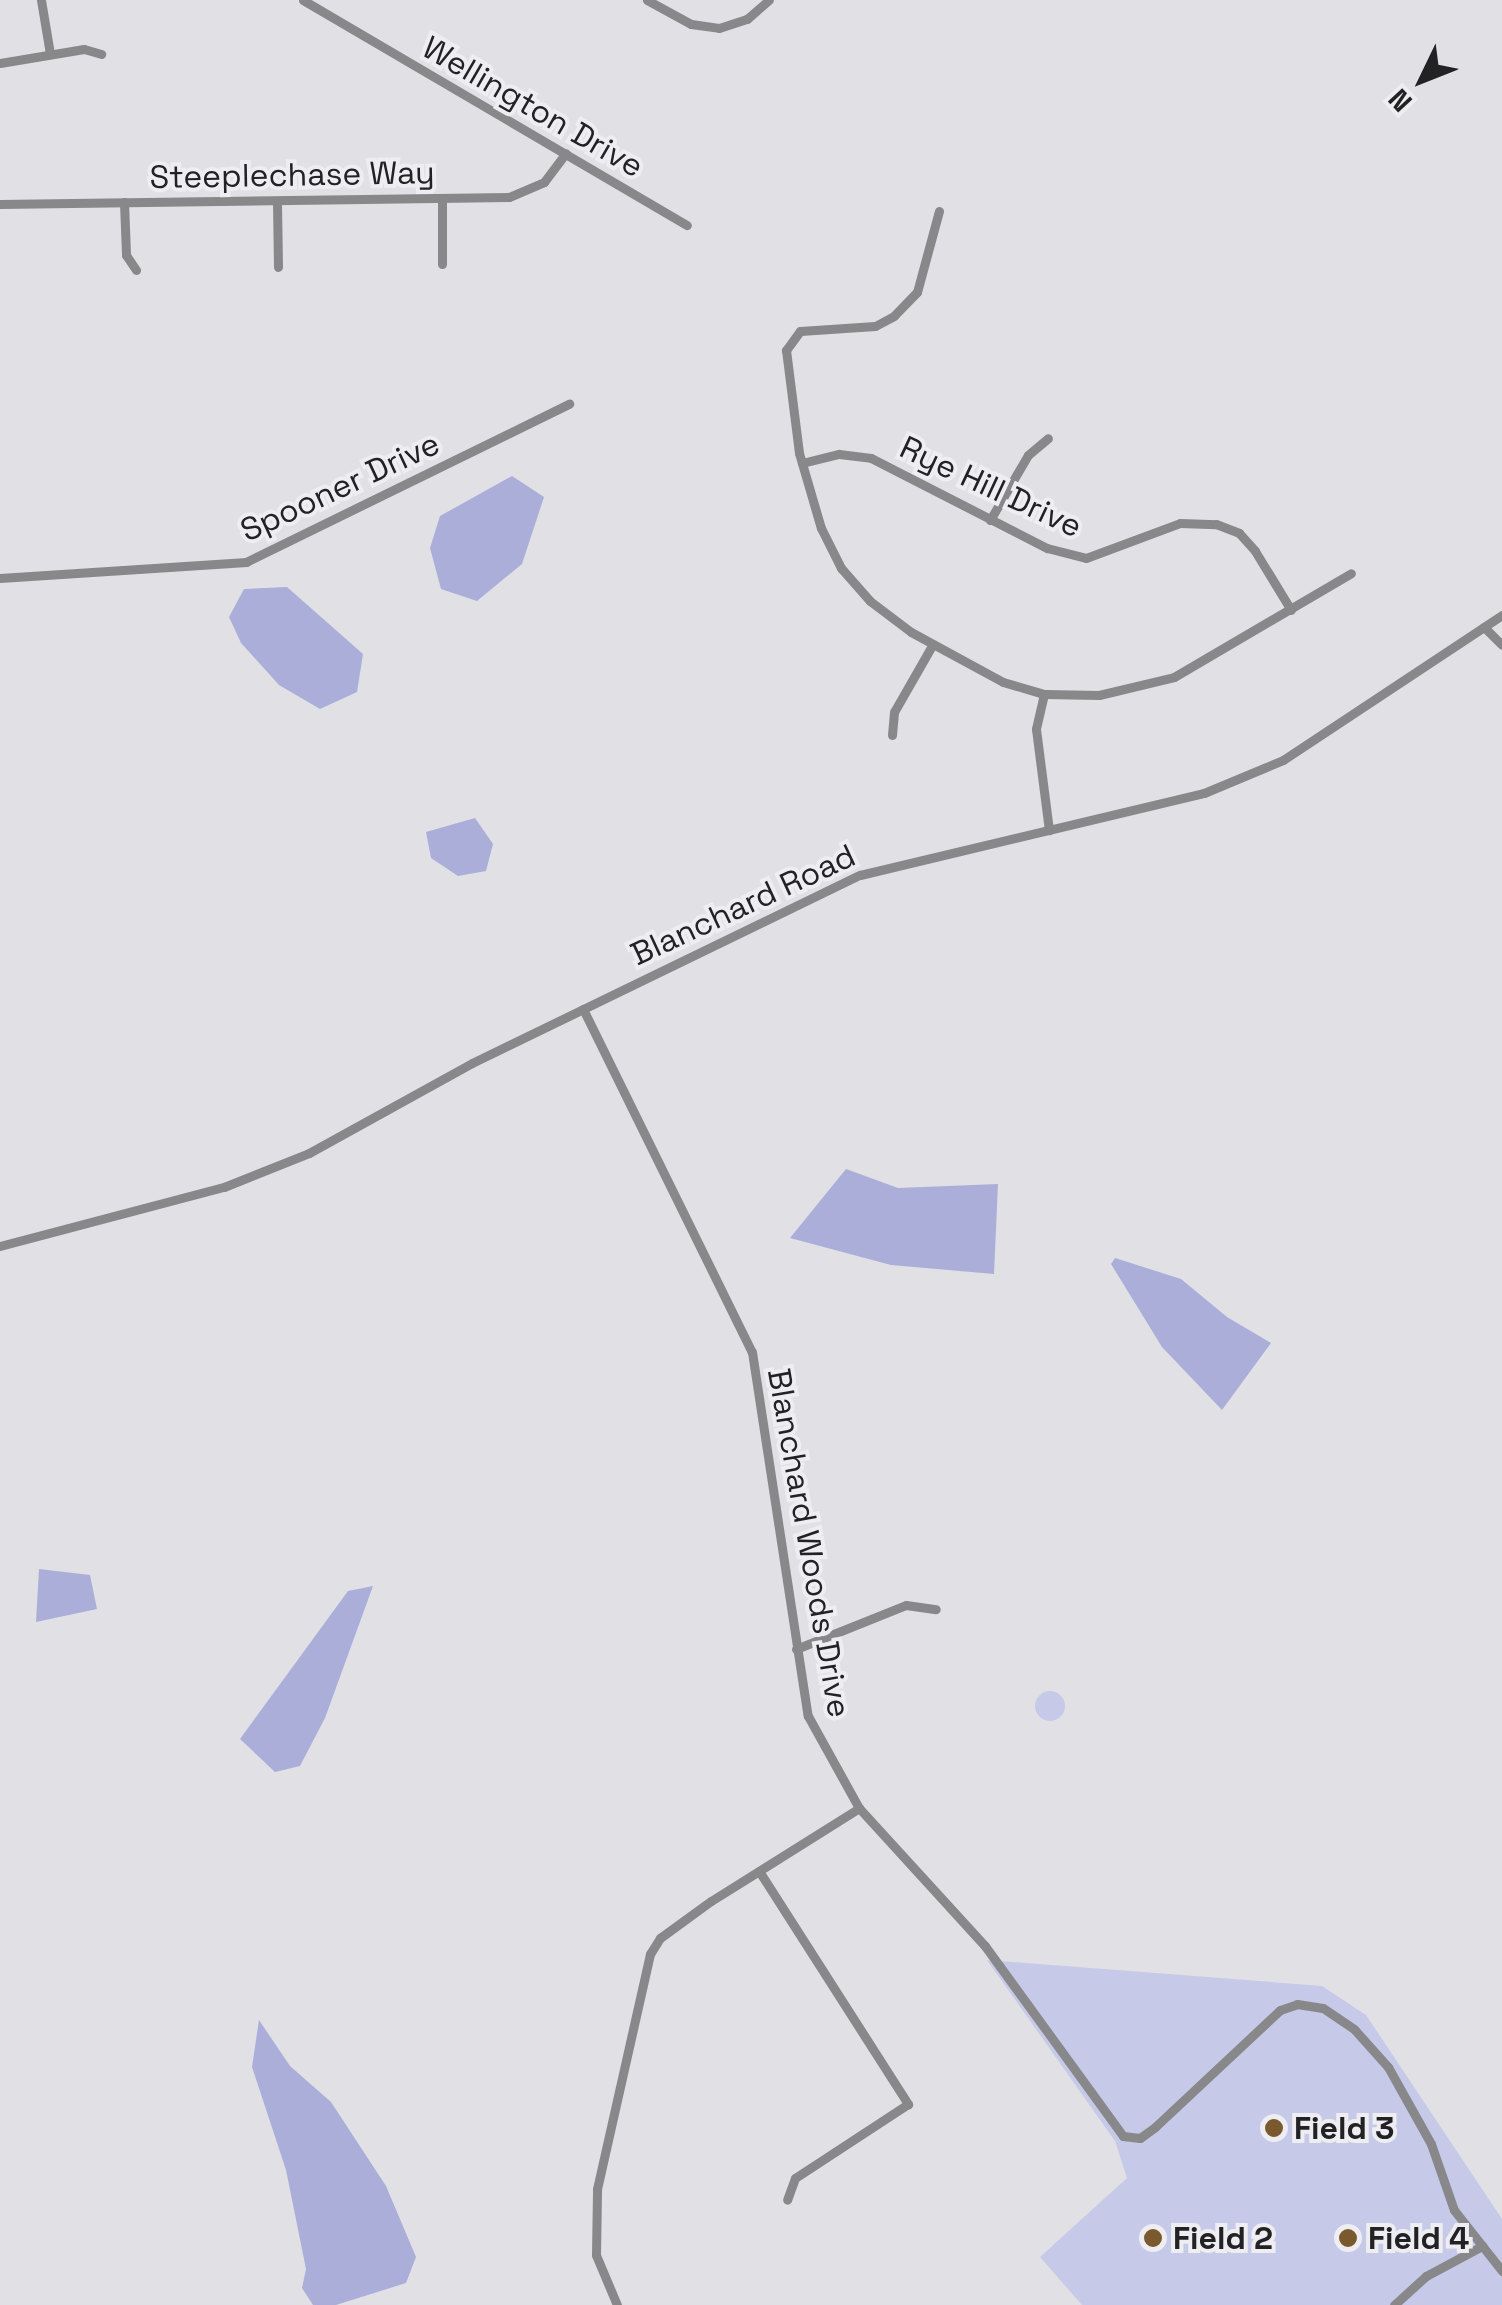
<!DOCTYPE html>
<style>
body{margin:0}
#map{position:relative;width:1502px;height:2305px;overflow:hidden;background:#e0e0e5;font-family:"Space Grotesk",sans-serif}
div>[style]{position:absolute}
.green>*{inset:0;background:#c6c9e8}
.round{border-radius:50%}
.water>*{inset:0;background:#abaed9}
.minor>*{height:9px;margin:-4.5px;padding:0 4.5px;transform-origin:4.5px;border-radius:4.5px;background:#88888a}
.dots>*{width:28px;height:28px;translate:-50% -50%;box-sizing:border-box;border:5px solid #ededf2;border-radius:50%}
span{translate:-50% -50%;white-space:nowrap;text-align:center;line-height:1.15;-webkit-text-stroke:8px #ededf2;paint-order:stroke}
.street-label{font-size:32px;color:#222224}
.poi-label{font-size:32px;color:#222224;font-weight:700}
.left{translate:0 -50%;text-align:left}
.north{position:absolute;left:1372px;top:30px;width:100px;height:100px;-webkit-text-stroke:8px #ededf2;paint-order:stroke;rotate:227deg;font-size:28px;font-weight:700;line-height:40px;text-align:center;color:#222224}
.north::after{content:'';display:block;margin:auto;width:35px;height:45px;background:#222224;clip-path:polygon(50% 0,100% 100%,50% 72%,0 100%)}
</style>
<div id="map">
<div class="green">
<div class="round" style="left:1035px;top:1691px;width:30px;height:30px"></div>
<div style="clip-path:polygon(987px 1960px,1322px 1986px,1366px 2015px,1502px 2219px,1502px 2305px,1082px 2305px,1040px 2257px,1127px 2178px,1115px 2141px)"></div>
</div>
<div class="water">
<div style="clip-path:polygon(512px 476px,544px 497px,522px 564px,477px 601px,441px 589px,430px 548px,440px 516px)"></div>
<div style="clip-path:polygon(287px 587px,363px 654px,357px 692px,320px 709px,279px 685px,241px 643px,229px 617px,244px 589px)"></div>
<div style="clip-path:polygon(475px 818px,493px 844px,486px 871px,458px 876px,431px 858px,426px 832px)"></div>
<div style="clip-path:polygon(846px 1169px,898px 1188px,998px 1184px,994px 1274px,891px 1265px,790px 1238px)"></div>
<div style="clip-path:polygon(1115px 1258px,1181px 1279px,1227px 1317px,1271px 1343px,1222px 1410px,1162px 1347px,1111px 1264px)"></div>
<div style="clip-path:polygon(39px 1569px,90px 1575px,97px 1609px,36px 1622px)"></div>
<div style="clip-path:polygon(373px 1586px,325px 1718px,300px 1766px,275px 1772px,240px 1739px,348px 1591px)"></div>
<div style="clip-path:polygon(259px 2020px,290px 2066px,331px 2102px,386px 2186px,416px 2257px,406px 2283px,336px 2305px,313px 2305px,302px 2288px,306px 2269px,286px 2170px,252px 2067px)"></div>
</div>
<div class="minor">
<div style="left:41px;top:0;width:55px;rotate:80.5deg"></div>
<div style="left:303px;top:0;width:445px;rotate:30.4deg"></div>
<div style="left:647px;top:0;width:50px;rotate:28.6deg"></div>
<div style="left:691px;top:24px;width:28px;rotate:8deg"></div>
<div style="left:719px;top:28px;width:29px;rotate:-18deg"></div>
<div style="left:747px;top:19px;width:29px;rotate:-41deg"></div>
<div style="left:0;top:63px;width:85px;rotate:-9.5deg"></div>
<div style="left:84px;top:49px;width:18px;rotate:16deg"></div>
<div style="left:124px;top:202px;width:53px;rotate:87.8deg"></div>
<div style="left:126px;top:255px;width:18px;rotate:56deg"></div>
<div style="left:277px;top:203px;width:64px;rotate:89.1deg"></div>
<div style="left:0;top:204px;width:509px;rotate:-0.79deg"></div>
<div style="left:509px;top:197px;width:38px;rotate:-23deg"></div>
<div style="left:544px;top:182px;width:36px;rotate:-53deg"></div>
<div style="left:939px;top:211px;width:84px;rotate:105.2deg"></div>
<div style="left:917px;top:292px;width:33px;rotate:134deg"></div>
<div style="left:894px;top:316px;width:21px;rotate:152deg"></div>
<div style="left:875px;top:326px;width:75px;rotate:176.2deg"></div>
<div style="left:800px;top:331px;width:24px;rotate:126deg"></div>
<div style="left:786px;top:350px;width:104px;rotate:82.8deg"></div>
<div style="left:799px;top:453px;width:78px;rotate:73.7deg"></div>
<div style="left:821px;top:528px;width:45px;rotate:63.4deg"></div>
<div style="left:841px;top:568px;width:44px;rotate:48.7deg"></div>
<div style="left:870px;top:601px;width:51px;rotate:37.1deg"></div>
<div style="left:911px;top:632px;width:105px;rotate:28.5deg"></div>
<div style="left:1003px;top:682px;width:43px;rotate:16.3deg"></div>
<div style="left:1044px;top:694px;width:55px;rotate:1deg"></div>
<div style="left:1099px;top:695px;width:77px;rotate:-13.5deg"></div>
<div style="left:1174px;top:677px;width:205px;rotate:-30.4deg"></div>
<div style="left:442px;top:264px;width:66px;rotate:-90deg"></div>
<div style="left:802px;top:463px;width:38px;rotate:-14deg"></div>
<div style="left:839px;top:454px;width:32px;rotate:7deg"></div>
<div style="left:871px;top:458px;width:198px;rotate:27.1deg"></div>
<div style="left:1047px;top:548px;width:40px;rotate:14.4deg"></div>
<div style="left:1086px;top:558px;width:100px;rotate:-20.4deg"></div>
<div style="left:1180px;top:523px;width:36px;rotate:2deg"></div>
<div style="left:1216px;top:524px;width:25px;rotate:21deg"></div>
<div style="left:1239px;top:533px;width:24px;rotate:48deg"></div>
<div style="left:1255px;top:551px;width:69px;rotate:58.6deg"></div>
<div style="left:990px;top:520px;width:75px;rotate:-59.7deg"></div>
<div style="left:1028px;top:455px;width:26px;rotate:-40deg"></div>
<div style="left:0;top:578px;width:247px;rotate:-3.7deg"></div>
<div style="left:246px;top:562px;width:360px;rotate:-26.1deg"></div>
<div style="left:1484px;top:627px;width:25px;rotate:45deg"></div>
<div style="left:1044px;top:694px;width:36px;rotate:103deg"></div>
<div style="left:1036px;top:729px;width:102px;rotate:82.7deg"></div>
<div style="left:892px;top:735px;width:23px;rotate:-85deg"></div>
<div style="left:894px;top:712px;width:78px;rotate:-60.2deg"></div>
<div style="left:583px;top:1009px;width:382px;rotate:63.8deg"></div>
<div style="left:752px;top:1352px;width:368px;rotate:81.3deg"></div>
<div style="left:808px;top:1716px;width:105px;rotate:61deg"></div>
<div style="left:859px;top:1808px;width:187px;rotate:47.6deg"></div>
<div style="left:985px;top:1946px;width:235px;rotate:54deg"></div>
<div style="left:1123px;top:2136px;width:17px;rotate:7deg"></div>
<div style="left:1140px;top:2138px;width:19px;rotate:-36deg"></div>
<div style="left:1155px;top:2127px;width:171px;rotate:-43.1deg"></div>
<div style="left:1280px;top:2010px;width:18px;rotate:-19deg"></div>
<div style="left:1297px;top:2004px;width:26px;rotate:9deg"></div>
<div style="left:1323px;top:2008px;width:37px;rotate:34deg"></div>
<div style="left:1354px;top:2029px;width:51px;rotate:48.2deg"></div>
<div style="left:1388px;top:2067px;width:88px;rotate:60.8deg"></div>
<div style="left:1431px;top:2144px;width:70px;rotate:70.8deg"></div>
<div style="left:1454px;top:2210px;width:78px;rotate:51.8deg"></div>
<div style="left:0;top:1246px;width:232px;rotate:-14.8deg"></div>
<div style="left:224px;top:1187px;width:92px;rotate:-21.8deg"></div>
<div style="left:309px;top:1153px;width:186px;rotate:-28.9deg"></div>
<div style="left:472px;top:1063px;width:431px;rotate:-25.9deg"></div>
<div style="left:860px;top:875px;width:354px;rotate:-13.4deg"></div>
<div style="left:1204px;top:793px;width:86px;rotate:-22.7deg"></div>
<div style="left:1283px;top:760px;width:263px;rotate:-33.5deg"></div>
<div style="left:796px;top:1649px;width:118px;rotate:-21.8deg"></div>
<div style="left:906px;top:1605px;width:30px;rotate:8deg"></div>
<div style="left:759px;top:1871px;width:277px;rotate:57.4deg"></div>
<div style="left:908px;top:2104px;width:135px;rotate:146.8deg"></div>
<div style="left:795px;top:2178px;width:23px;rotate:110deg"></div>
<div style="left:617px;top:2305px;width:54px;rotate:-112.8deg"></div>
<div style="left:596px;top:2255px;width:66px;rotate:-89.1deg"></div>
<div style="left:597px;top:2189px;width:241px;rotate:-77.3deg"></div>
<div style="left:650px;top:1954px;width:19px;rotate:-58deg"></div>
<div style="left:660px;top:1938px;width:63px;rotate:-36deg"></div>
<div style="left:711px;top:1901px;width:175px;rotate:-32.1deg"></div>
<div style="left:1394px;top:2305px;width:43px;rotate:-42.2deg"></div>
<div style="left:1426px;top:2276px;width:64px;rotate:-28.2deg"></div>
</div>
<div class="dots">
<div style="left:1274px;top:2128px;background:#7a592f"></div>
<div style="left:1153px;top:2238px;background:#7a592f"></div>
<div style="left:1348px;top:2238px;background:#7a592f"></div>
</div>
<div class="street-label">
<span style="left:533px;top:107px;rotate:30deg">Wellington Drive</span>
<span style="left:292px;top:175px;rotate:-1deg">Steeplechase Way</span>
<span style="left:340px;top:487px;rotate:-25deg">Spooner Drive</span>
<span style="left:991px;top:487px;rotate:25deg">Rye Hill Drive</span>
<span style="left:743px;top:905px;rotate:-25deg">Blanchard Road</span>
<span style="left:809px;top:1543px;rotate:80deg">Blanchard Woods Drive</span>
</div>
<div class="poi-label">
<span class="left" style="left:1294px;top:2128px">Field 3</span>
<span class="left" style="left:1173px;top:2238px">Field 2</span>
<span class="left" style="left:1368px;top:2238px">Field 4</span>
</div>
<div class="north">N</div>
</div>
